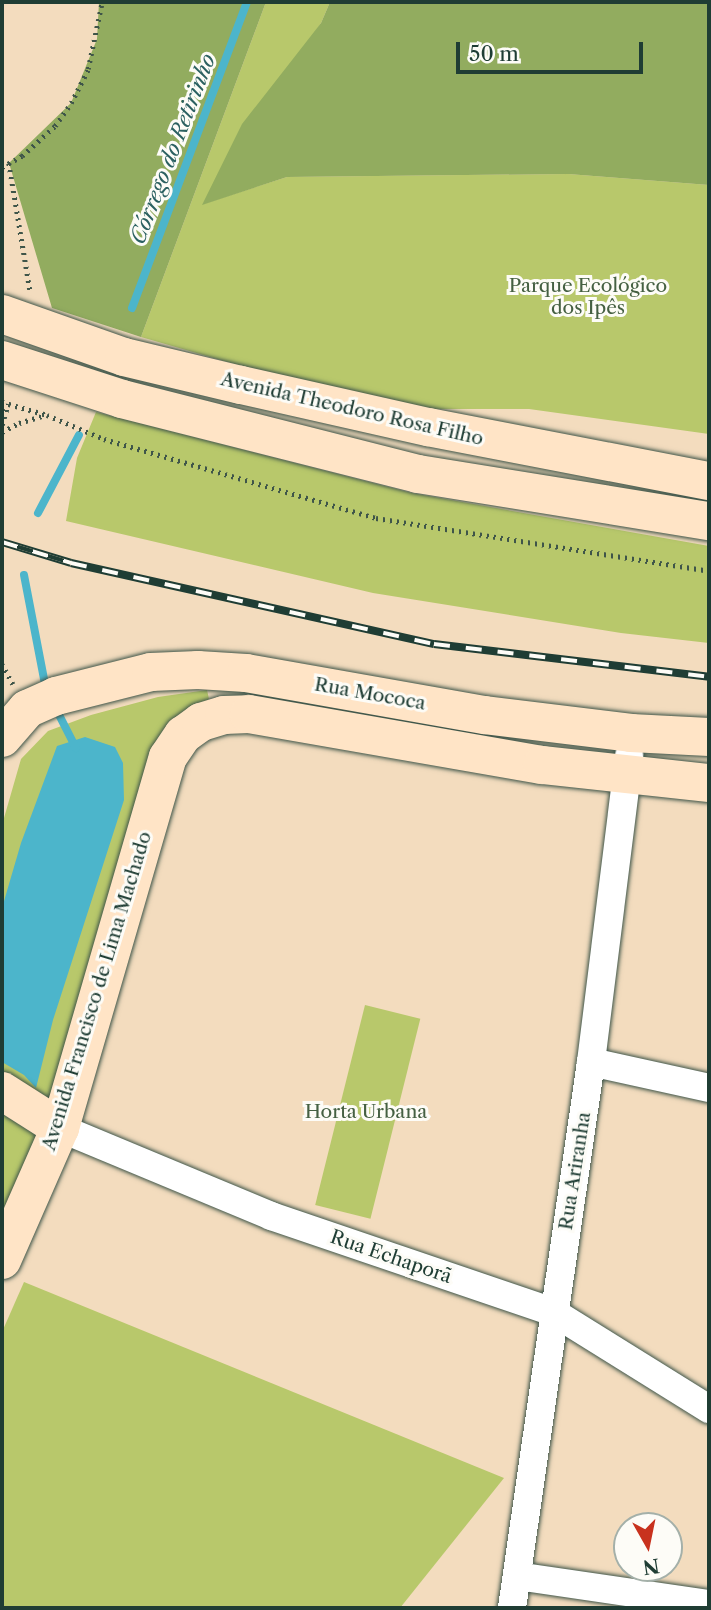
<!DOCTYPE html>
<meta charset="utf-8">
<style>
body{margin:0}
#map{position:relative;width:711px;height:1610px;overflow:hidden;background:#f3dcbe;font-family:"Libre Caslon Text",serif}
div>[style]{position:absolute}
.green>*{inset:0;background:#b8c86b;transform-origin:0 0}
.forest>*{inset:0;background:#92ac5f}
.water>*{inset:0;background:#4cb5cb}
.stream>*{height:8px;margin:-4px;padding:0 4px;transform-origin:4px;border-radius:4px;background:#4cb5cb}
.path>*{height:4.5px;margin-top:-2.25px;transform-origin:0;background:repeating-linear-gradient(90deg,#3f5549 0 2px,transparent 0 7px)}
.roads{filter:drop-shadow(0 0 2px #3f5549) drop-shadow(0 0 2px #3f5549)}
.minor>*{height:28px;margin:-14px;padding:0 14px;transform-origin:14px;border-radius:14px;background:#fff}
.secondary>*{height:38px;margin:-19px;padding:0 19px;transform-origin:19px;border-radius:19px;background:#ffe4c6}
.rail>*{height:8px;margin-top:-4px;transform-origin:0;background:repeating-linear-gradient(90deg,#fdfcf7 0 16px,#1f3d34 0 32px);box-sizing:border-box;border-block:2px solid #1f3d34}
span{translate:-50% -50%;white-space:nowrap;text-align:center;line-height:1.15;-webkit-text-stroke:6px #fdfcf7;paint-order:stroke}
.park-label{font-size:19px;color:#456042}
.street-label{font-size:19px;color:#1f3d34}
.water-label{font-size:21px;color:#2c6161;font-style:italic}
.frame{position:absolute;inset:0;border:4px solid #1f3d34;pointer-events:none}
.north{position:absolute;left:613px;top:1512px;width:70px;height:70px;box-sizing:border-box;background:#fdfcf7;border:2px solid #a4b0a9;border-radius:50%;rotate:171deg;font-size:19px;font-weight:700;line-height:28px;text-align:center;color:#1f3d34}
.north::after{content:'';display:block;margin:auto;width:24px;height:32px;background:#c8321e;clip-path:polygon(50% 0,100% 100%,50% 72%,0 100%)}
.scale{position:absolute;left:456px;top:42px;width:187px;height:32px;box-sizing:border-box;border:4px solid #1f3d34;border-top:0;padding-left:9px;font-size:21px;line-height:24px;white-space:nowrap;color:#1f3d34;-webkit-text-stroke:5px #fdfcf7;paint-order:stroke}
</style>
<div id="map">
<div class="green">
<div style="clip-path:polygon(266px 2px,330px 2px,321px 23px,203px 204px,287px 177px,568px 174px,709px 185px,709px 434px,529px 409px,431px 409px,300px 383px,141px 337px)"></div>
<div style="clip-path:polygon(96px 412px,412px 493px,709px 546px,709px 643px,621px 633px,373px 593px,66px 521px,77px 458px)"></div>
<div style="clip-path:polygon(207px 690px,209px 699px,200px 705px,2px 1247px,2px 825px,21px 759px,48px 731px,91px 715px,158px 697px)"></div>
<div style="left:365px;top:1005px;width:57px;height:206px;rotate:14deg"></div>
<div style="clip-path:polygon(24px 1282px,504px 1478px,400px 1608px,2px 1608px,2px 1332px)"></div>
</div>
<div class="forest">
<div style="clip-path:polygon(99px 2px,266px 2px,141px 337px,52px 308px,9px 163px,71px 103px,97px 39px)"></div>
<div style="clip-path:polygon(330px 2px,709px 2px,709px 185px,568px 174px,287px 177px,202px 205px,242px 124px,321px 23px)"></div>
</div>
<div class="water">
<div style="clip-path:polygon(85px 737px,115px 747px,123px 763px,124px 800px,53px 1020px,36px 1088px,24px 1075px,2px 1062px,2px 908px,21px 843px,57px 746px)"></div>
</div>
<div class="stream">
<div style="left:132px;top:308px;width:327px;rotate:-69.4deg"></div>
<div style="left:38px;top:513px;width:88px;rotate:-62.3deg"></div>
<div style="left:24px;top:575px;width:116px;rotate:79.1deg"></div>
<div style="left:55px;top:707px;width:46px;rotate:62.9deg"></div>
</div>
<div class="path">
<div style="left:9px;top:163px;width:129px;rotate:80.6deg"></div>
<div style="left:2px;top:167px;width:23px;rotate:-29deg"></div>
<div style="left:22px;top:156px;width:45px;rotate:-42.3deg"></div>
<div style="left:55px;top:126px;width:28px;rotate:-55deg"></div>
<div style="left:71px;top:103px;width:38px;rotate:-63deg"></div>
<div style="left:88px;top:69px;width:68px;rotate:-78.2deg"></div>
<div style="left:2px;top:402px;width:47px;rotate:16.1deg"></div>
<div style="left:47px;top:415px;width:62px;rotate:22.8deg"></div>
<div style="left:104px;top:439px;width:283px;rotate:16.2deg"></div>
<div style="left:376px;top:518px;width:337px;rotate:9deg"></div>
<div style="left:2px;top:425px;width:22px;rotate:-74deg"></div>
<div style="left:2px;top:432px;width:19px;rotate:-28deg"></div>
<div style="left:19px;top:423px;width:28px;rotate:-17deg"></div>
<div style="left:2px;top:664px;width:23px;rotate:61deg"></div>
</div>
<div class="roads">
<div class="minor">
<div style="left:591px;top:1062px;width:121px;rotate:12.4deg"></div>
<div style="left:60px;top:1128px;width:229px;rotate:22.6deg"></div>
<div style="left:271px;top:1216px;width:298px;rotate:18.8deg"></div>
<div style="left:553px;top:1312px;width:184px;rotate:31.9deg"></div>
<div style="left:517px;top:1576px;width:194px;rotate:8.3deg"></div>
<div style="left:512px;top:1608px;width:552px;rotate:-81.77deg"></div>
<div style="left:591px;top:1062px;width:309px;rotate:-82.9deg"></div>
</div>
<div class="secondary">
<div style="left:2px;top:314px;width:129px;rotate:19.4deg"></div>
<div style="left:124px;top:357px;width:120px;rotate:13.5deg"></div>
<div style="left:241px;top:385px;width:192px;rotate:12.7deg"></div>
<div style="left:428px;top:427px;width:286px;rotate:10.9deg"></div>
<div style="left:2px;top:360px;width:126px;rotate:18deg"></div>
<div style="left:122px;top:399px;width:305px;rotate:14.2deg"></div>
<div style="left:418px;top:474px;width:295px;rotate:9.2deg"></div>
<div style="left:2px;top:738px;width:38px;rotate:-49deg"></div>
<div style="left:27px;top:709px;width:32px;rotate:-24deg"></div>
<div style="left:56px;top:696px;width:98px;rotate:-14.2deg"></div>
<div style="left:151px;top:672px;width:47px;rotate:-2.4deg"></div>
<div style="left:198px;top:670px;width:48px;rotate:3.6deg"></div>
<div style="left:246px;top:673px;width:243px;rotate:10deg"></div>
<div style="left:485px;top:715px;width:147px;rotate:7deg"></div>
<div style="left:631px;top:733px;width:78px;rotate:2.9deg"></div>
<div style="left:2px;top:1091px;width:69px;rotate:32.5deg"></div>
<div style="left:2px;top:1260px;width:144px;rotate:-66.3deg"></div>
<div style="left:60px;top:1128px;width:386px;rotate:-73.8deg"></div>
<div style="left:168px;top:757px;width:27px;rotate:-56deg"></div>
<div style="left:183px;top:735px;width:22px;rotate:-36deg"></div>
<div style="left:201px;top:722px;width:24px;rotate:-17deg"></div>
<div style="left:224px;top:715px;width:25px;rotate:-2deg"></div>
<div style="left:249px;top:714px;width:297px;rotate:9.9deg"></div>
<div style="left:542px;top:765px;width:168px;rotate:6.2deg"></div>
</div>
</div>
<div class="rail">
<div style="left:2px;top:542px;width:72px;rotate:16.9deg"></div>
<div style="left:71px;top:563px;width:372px;rotate:12.6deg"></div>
<div style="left:434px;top:644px;width:277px;rotate:6.8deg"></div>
</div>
<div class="park-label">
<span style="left:588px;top:297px">Parque Ecológico<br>dos Ipês</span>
<span style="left:366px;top:1112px">Horta Urbana</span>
</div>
<div class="street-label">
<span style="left:352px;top:409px;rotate:13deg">Avenida Theodoro Rosa Filho</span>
<span style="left:370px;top:694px;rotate:10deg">Rua Mococa</span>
<span style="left:97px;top:991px;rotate:-73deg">Avenida Francisco de Lima Machado</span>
<span style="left:575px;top:1171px;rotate:-81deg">Rua Ariranha</span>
<span style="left:391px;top:1257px;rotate:19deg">Rua Echaporã</span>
</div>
<div class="water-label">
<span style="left:173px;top:149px;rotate:-69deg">Córrego do Retirinho</span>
</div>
<div class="frame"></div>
<div class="north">N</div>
<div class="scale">50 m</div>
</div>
